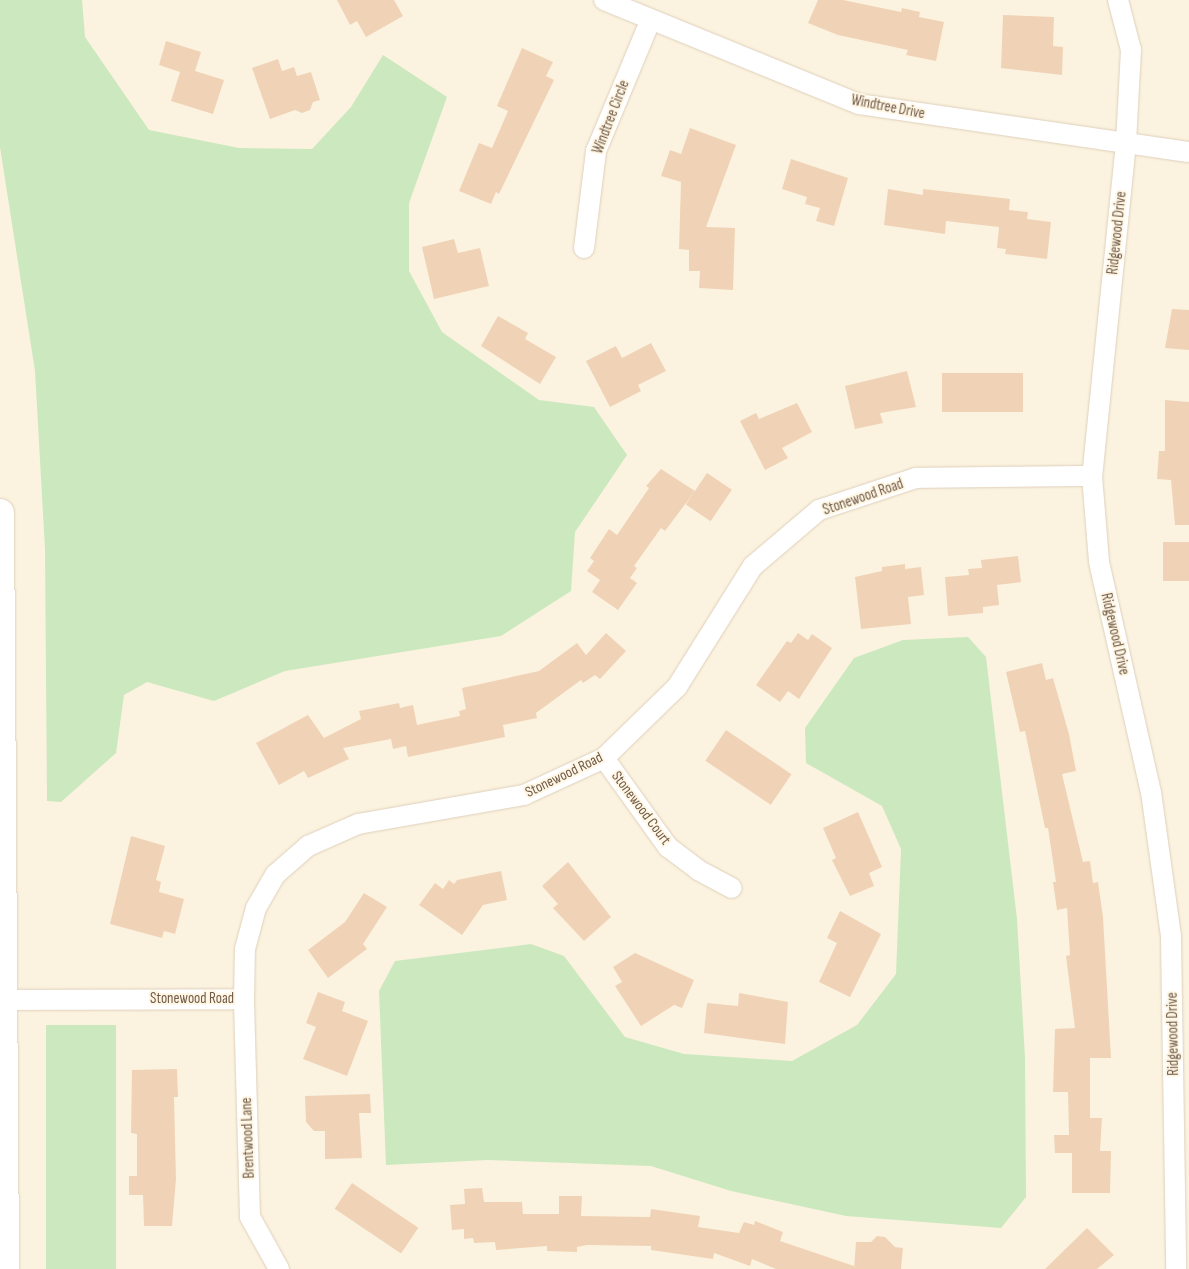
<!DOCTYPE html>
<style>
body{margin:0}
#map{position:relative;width:1189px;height:1269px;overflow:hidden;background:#fbf3df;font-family:"Sofia Sans Condensed",sans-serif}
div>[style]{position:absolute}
.green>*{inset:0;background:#cce8bf;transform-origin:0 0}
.building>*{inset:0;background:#f0d3b7;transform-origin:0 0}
.roads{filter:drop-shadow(0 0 1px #dfcfbc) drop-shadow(0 0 1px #dfcfbc)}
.street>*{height:20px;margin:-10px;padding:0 10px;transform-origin:10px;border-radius:10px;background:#fff}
.secondary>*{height:28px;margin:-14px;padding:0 14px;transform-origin:14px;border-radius:14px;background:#fff}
span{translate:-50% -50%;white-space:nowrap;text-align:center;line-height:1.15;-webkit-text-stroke:4px #fff7e4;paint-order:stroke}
.street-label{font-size:15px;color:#705a48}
</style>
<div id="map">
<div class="green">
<div style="clip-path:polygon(0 0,82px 0,85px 37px,149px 130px,239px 148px,312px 149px,351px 107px,383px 55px,447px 97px,409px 203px,409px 271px,442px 332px,539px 400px,594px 407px,627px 455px,575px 532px,571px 591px,501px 636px,285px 671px,214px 701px,147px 682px,124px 695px,116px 753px,61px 802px,47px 801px,45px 549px,35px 371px,0 147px)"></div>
<div style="clip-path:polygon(968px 637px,986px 657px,1017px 919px,1025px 1058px,1026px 1197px,1001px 1228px,846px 1216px,731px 1191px,651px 1166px,488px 1160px,386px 1165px,379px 991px,395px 961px,531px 944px,564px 956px,625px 1037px,684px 1054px,792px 1061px,857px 1025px,896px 974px,901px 849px,882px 806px,806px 763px,805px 728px,854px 658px,903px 640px)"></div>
<div style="left:116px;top:1025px;width:244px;height:70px;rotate:90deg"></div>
</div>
<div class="building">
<div style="clip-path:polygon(337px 0,394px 0,403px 16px,366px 37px,357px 21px,350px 25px)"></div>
<div style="clip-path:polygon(818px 0,843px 0,901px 12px,902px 8px,920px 12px,919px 17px,944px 22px,936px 61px,906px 55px,908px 50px,838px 35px,808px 23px)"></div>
<div style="clip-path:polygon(1003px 15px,1054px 17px,1053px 46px,1063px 47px,1062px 75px,1001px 68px)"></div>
<div style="clip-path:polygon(166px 41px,201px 52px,195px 71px,224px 80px,213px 114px,171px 101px,180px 72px,159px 65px)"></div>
<div style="clip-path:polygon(522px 48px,553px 62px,546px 76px,554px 80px,499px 194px,496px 192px,491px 204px,459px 191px,479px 143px,492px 148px,508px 111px,497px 106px)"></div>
<div style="clip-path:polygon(278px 59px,282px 71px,294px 67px,297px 76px,311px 72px,320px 100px,313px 102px,310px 110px,302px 113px,295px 110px,270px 119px,252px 68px)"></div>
<div style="clip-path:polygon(690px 128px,736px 145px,706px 227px,735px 228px,733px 290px,699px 288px,700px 271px,689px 271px,689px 250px,679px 249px,681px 182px,661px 176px,670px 150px,681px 154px)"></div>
<div style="clip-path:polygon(791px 159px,848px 178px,834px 226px,816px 221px,820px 208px,805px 204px,807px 197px,782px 189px)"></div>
<div style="clip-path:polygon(888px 189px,923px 195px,923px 189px,1010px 199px,1009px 210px,1028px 212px,1027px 219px,1051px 222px,1047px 259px,1005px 254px,1006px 249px,997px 248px,999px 227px,946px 221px,945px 234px,884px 225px)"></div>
<div style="clip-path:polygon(454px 239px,458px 253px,480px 248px,489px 286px,434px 299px,422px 247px)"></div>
<div style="clip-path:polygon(1172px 309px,1189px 310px,1189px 350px,1165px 348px)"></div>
<div style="clip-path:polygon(498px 316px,528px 333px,525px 339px,556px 357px,540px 384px,481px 346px)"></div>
<div style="clip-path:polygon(651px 343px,666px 371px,638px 385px,641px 391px,610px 407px,586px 361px,616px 346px,622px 358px)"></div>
<div style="clip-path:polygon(907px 371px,916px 407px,880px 413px,883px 423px,855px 429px,845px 386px)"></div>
<div style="left:942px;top:373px;width:81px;height:39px"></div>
<div style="clip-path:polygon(1165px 400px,1189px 402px,1189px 525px,1175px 525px,1171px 480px,1157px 479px,1159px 451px,1165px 451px)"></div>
<div style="clip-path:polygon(797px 403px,812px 432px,782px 448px,788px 458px,765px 470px,740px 421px,756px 413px,759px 419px)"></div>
<div style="clip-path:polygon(661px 469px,695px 491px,665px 531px,661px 528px,634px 566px,637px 568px,630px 578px,637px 583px,618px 610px,592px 592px,600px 580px,587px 571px,594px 561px,590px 558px,609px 529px,617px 535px,649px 488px,646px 486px)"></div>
<div style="left:707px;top:473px;width:30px;height:38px;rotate:34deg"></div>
<div style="left:1163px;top:542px;width:26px;height:39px"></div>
<div style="clip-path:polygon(1018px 556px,1021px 582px,997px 585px,999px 605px,983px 607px,983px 613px,948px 616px,945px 577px,969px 575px,968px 569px,982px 568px,981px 560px)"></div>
<div style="clip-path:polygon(905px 564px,905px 569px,921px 567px,924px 595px,908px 597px,911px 624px,861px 629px,855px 577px,882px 571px,882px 567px)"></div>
<div style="clip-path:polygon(606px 633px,626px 651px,600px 679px,595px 675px,583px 683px,581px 680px,536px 713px,537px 718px,503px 725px,505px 737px,408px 757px,406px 746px,393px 749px,391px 739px,343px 748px,349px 759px,308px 778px,304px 771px,279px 785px,256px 743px,308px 715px,324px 738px,361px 719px,359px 711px,399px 703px,400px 708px,413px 705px,417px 725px,460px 716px,459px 711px,466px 709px,462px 688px,539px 671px,577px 643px,586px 655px)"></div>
<div style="clip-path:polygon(798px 633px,808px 640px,812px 634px,832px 648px,799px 699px,788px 691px,780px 702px,756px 685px,787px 641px,791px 643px)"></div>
<div style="clip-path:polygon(1042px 663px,1046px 680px,1053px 678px,1069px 734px,1076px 771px,1062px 774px,1083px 862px,1090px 861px,1093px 883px,1098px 882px,1103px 917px,1111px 1058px,1090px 1058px,1090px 1118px,1102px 1118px,1100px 1151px,1111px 1151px,1110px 1193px,1072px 1193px,1072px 1153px,1055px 1153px,1054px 1135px,1069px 1135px,1068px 1092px,1053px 1092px,1055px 1029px,1075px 1028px,1066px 956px,1070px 955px,1067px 908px,1057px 910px,1053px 882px,1056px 882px,1048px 828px,1045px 828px,1025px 731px,1020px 732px,1006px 672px)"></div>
<div style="left:726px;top:730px;width:79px;height:37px;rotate:34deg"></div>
<div style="clip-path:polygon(858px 812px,882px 867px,869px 873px,874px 886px,850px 896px,832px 860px,836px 858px,823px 828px)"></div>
<div style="clip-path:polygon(131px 836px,165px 846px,156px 880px,161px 882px,159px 892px,184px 899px,175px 934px,164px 931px,162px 938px,110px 924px)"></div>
<div style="clip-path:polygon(568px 862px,611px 917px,584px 941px,553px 908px,558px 904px,542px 886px)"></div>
<div style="clip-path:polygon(501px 871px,507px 900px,483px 905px,462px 935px,419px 905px,435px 883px,443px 889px,449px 880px,454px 884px,457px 880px)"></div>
<div style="clip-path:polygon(364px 893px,387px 907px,363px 944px,367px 949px,328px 978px,308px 950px,345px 922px)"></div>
<div style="clip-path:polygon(840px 911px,881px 934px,850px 997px,819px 982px,837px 943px,827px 938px)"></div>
<div style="clip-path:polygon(635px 953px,694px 980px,682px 1008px,674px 1005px,641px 1026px,615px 986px,622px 982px,613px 967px)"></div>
<div style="clip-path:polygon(318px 992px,345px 1002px,342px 1011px,368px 1021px,347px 1076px,303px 1059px,316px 1027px,306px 1023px)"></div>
<div style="clip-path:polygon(739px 993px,788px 1002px,785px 1044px,704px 1033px,707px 1003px,738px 1006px)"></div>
<div style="clip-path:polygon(177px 1069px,178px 1097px,174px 1097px,176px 1179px,172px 1226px,144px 1226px,143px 1195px,129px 1195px,129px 1176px,137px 1176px,137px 1134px,131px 1133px,132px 1070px)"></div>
<div style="clip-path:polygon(370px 1094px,371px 1113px,359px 1113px,362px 1158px,325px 1159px,325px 1131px,314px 1131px,306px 1122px,305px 1096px)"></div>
<div style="left:352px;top:1183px;width:80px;height:31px;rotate:34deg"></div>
<div style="clip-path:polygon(482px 1188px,484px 1202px,522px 1202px,523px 1214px,559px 1214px,559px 1196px,582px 1196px,581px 1216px,650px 1217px,651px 1209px,700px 1216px,698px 1227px,739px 1233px,744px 1222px,754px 1225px,755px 1221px,783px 1232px,780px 1241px,854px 1266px,854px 1269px,776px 1269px,752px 1259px,750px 1266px,714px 1253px,713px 1259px,651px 1250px,651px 1246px,587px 1245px,577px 1247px,577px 1252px,547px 1251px,547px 1246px,496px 1250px,495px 1242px,474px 1243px,473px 1238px,464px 1239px,464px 1229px,452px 1230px,450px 1205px,465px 1204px,464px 1189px)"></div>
<div style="clip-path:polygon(1087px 1228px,1114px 1255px,1097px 1269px,1045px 1269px)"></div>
<div style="clip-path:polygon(877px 1236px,885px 1237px,895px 1247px,903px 1248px,901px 1269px,854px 1269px,856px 1242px,871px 1242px)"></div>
</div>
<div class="roads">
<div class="street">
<div style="left:604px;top:0;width:275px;rotate:22.2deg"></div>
<div style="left:859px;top:104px;width:333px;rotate:8.3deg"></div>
<div style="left:1118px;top:0;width:52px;rotate:75.4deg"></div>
<div style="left:1131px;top:50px;width:93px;rotate:93.1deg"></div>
<div style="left:1126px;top:143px;width:335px;rotate:95.8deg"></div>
<div style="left:1092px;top:476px;width:86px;rotate:85.3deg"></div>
<div style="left:1099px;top:562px;width:236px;rotate:77.3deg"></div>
<div style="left:1151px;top:792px;width:146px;rotate:82.1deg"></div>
<div style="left:1171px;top:937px;width:332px;rotate:89.1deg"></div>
<div style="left:584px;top:248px;width:98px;rotate:-82.9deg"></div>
<div style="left:596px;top:151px;width:141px;rotate:-67.4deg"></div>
<div style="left:604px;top:758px;width:110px;rotate:54.3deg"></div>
<div style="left:668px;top:847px;width:38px;rotate:37deg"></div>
<div style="left:698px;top:870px;width:38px;rotate:28deg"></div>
<div style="left:5px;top:1000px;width:239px;rotate:-0.2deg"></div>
<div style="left:279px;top:1269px;width:60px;rotate:-119.1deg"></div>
<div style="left:250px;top:1217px;width:218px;rotate:-91.6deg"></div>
<div style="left:244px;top:999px;width:50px;rotate:-88.9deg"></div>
<div style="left:245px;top:949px;width:42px;rotate:-75deg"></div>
<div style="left:256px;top:908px;width:39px;rotate:-60deg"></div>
<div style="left:276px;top:874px;width:43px;rotate:-41.2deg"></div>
<div style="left:308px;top:846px;width:55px;rotate:-23.7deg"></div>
<div style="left:358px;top:824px;width:169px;rotate:-9.9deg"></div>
<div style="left:524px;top:795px;width:88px;rotate:-24.8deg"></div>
<div style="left:604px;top:758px;width:102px;rotate:-44.2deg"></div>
<div style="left:677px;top:687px;width:143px;rotate:-57.9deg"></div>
<div style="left:753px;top:566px;width:87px;rotate:-40.3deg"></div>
<div style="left:819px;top:510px;width:102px;rotate:-18.3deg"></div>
<div style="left:916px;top:478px;width:176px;rotate:-0.7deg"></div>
</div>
<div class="secondary">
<div style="left:0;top:513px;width:756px;rotate:89.62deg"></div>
</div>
</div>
<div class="street-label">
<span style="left:888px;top:107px;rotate:11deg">Windtree Drive</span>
<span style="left:611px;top:117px;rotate:-69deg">Windtree Circle</span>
<span style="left:1117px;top:233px;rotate:-84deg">Ridgewood Drive</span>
<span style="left:863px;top:497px;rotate:-19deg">Stonewood Road</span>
<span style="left:1115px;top:634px;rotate:77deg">Ridgewood Drive</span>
<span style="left:564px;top:775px;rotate:-26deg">Stonewood Road</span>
<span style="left:641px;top:808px;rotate:53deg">Stonewood Court</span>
<span style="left:192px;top:999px">Stonewood Road</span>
<span style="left:1173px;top:1034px;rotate:-91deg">Ridgewood Drive</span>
<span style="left:248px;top:1138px;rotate:-92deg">Brentwood Lane</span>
</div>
</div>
